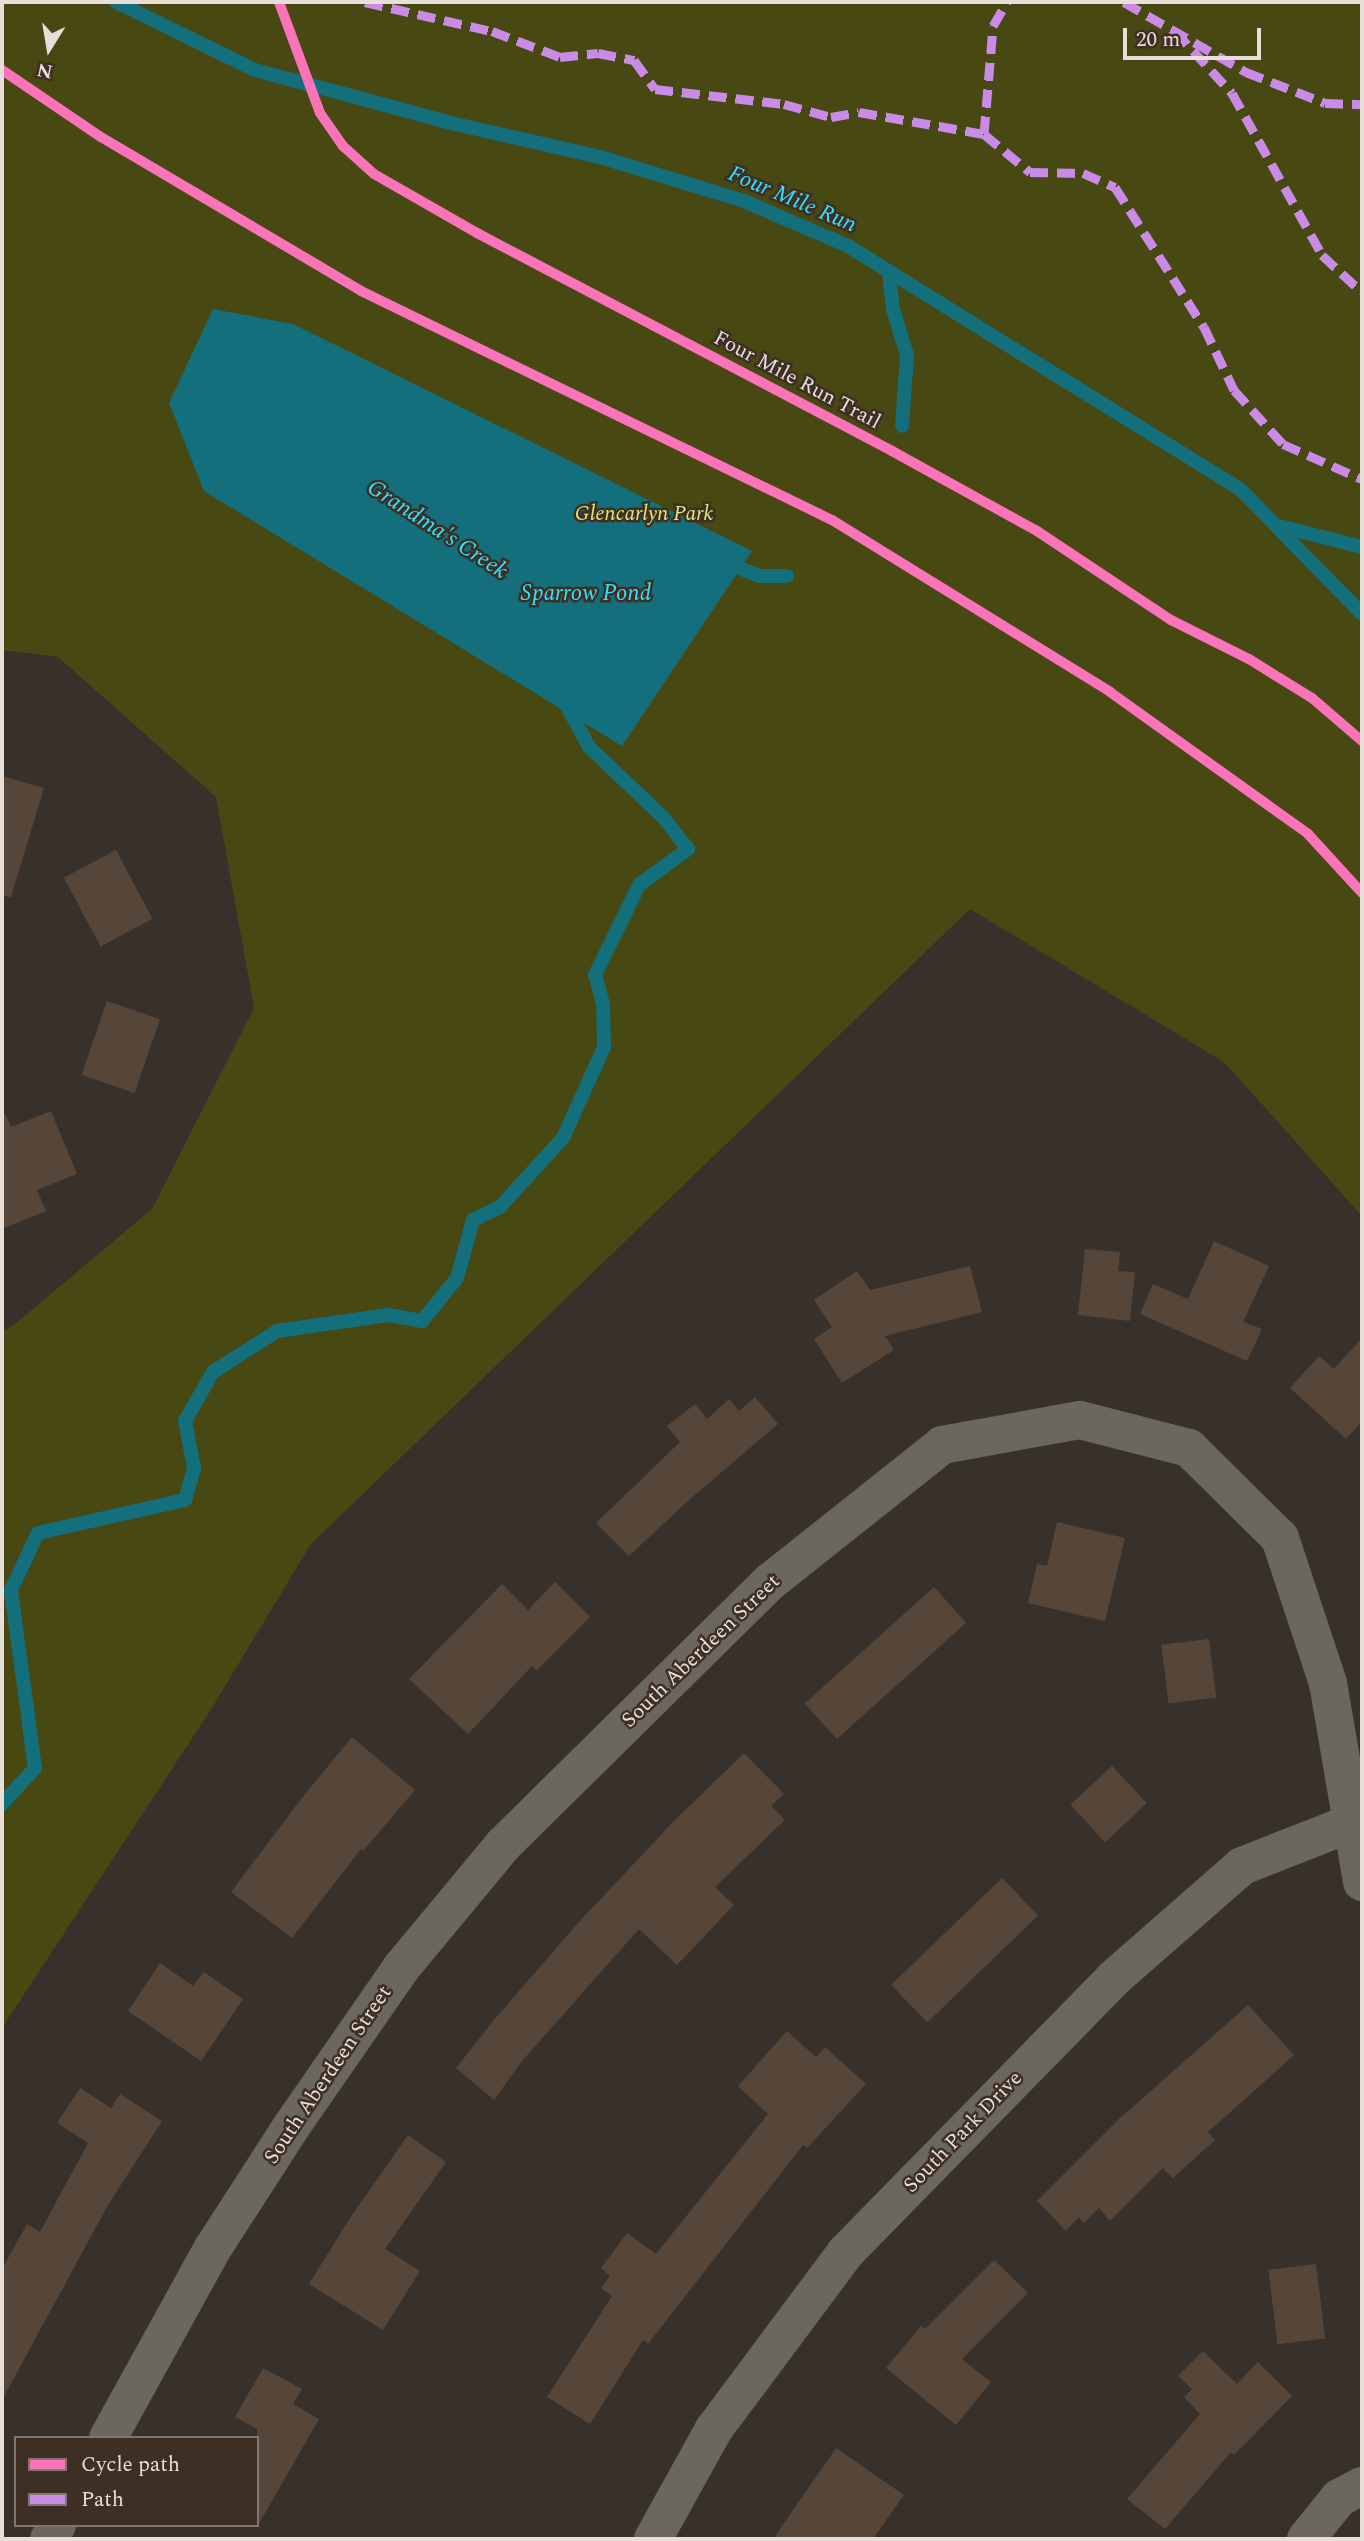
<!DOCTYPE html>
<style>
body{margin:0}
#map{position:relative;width:1364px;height:2541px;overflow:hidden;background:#38302b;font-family:Spectral,serif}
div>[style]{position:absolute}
.green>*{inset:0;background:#474812}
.water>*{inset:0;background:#136f7b}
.stream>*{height:14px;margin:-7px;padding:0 7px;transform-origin:7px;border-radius:7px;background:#136f7b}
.building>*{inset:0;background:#564639;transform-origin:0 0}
.minor>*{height:38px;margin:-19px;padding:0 19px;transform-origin:19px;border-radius:19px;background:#6c6661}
.quiet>*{height:9px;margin-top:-4.5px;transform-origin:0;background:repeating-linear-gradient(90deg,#ca8be6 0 18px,transparent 0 27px)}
.cycleway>*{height:10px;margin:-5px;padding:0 5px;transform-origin:5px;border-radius:5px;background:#fb73b8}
span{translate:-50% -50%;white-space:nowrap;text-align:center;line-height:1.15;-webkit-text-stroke:5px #3e2f25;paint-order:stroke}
.street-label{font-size:21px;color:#e9dfd9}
.park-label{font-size:21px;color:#e0e878;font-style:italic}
.water-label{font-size:23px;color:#32e2fc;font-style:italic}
.frame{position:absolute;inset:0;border:4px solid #e9dfd9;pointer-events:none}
.legend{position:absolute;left:14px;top:2436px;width:245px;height:91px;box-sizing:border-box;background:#3e2f25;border:2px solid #82756d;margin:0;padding:9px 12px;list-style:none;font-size:21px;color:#e9dfd9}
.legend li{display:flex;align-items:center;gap:14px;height:35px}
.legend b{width:35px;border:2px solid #82756d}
.north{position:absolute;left:14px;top:14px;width:70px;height:70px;-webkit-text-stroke:5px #3e2f25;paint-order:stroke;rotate:191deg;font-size:19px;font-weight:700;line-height:28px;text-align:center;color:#e9dfd9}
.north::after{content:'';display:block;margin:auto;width:24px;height:32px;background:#e9dfd9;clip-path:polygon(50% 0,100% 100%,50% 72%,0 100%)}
.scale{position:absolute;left:1123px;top:28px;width:138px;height:32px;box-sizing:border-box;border:4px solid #e9dfd9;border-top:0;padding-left:9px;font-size:21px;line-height:24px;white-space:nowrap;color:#e9dfd9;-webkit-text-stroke:5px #3e2f25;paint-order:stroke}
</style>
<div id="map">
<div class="green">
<div style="clip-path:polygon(2px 2px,1362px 2px,1362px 1216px,1224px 1062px,970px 909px,311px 1544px,210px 1711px,2px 2028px,2px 1332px,15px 1324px,152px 1209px,254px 1008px,216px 797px,58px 657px,2px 650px)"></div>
</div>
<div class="water">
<div style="clip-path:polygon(213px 309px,293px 324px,752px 551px,622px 746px,204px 491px,169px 403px)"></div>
</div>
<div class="stream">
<div style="left:116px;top:2px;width:155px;rotate:26.1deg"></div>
<div style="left:255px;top:70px;width:203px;rotate:15.1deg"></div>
<div style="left:451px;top:123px;width:153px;rotate:12.9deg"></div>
<div style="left:600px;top:157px;width:151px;rotate:17deg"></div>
<div style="left:744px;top:201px;width:113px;rotate:23.4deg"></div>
<div style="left:848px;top:246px;width:460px;rotate:31.8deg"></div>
<div style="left:1239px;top:488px;width:176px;rotate:45.7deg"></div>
<div style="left:889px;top:272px;width:37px;rotate:84deg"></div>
<div style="left:893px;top:309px;width:48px;rotate:73.1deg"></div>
<div style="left:907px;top:355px;width:71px;rotate:94deg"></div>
<div style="left:1279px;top:526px;width:86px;rotate:14.2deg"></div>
<div style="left:722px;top:561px;width:40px;rotate:22deg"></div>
<div style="left:759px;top:576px;width:28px"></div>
<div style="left:2px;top:1804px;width:49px;rotate:-47.5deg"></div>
<div style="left:35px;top:1768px;width:180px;rotate:-97.7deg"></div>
<div style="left:11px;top:1590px;width:63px;rotate:-64.7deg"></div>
<div style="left:38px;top:1533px;width:151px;rotate:-12.7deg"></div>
<div style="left:185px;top:1500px;width:33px;rotate:-74deg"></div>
<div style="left:194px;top:1468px;width:48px;rotate:-100.8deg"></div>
<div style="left:185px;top:1421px;width:56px;rotate:-60.3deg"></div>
<div style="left:213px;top:1372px;width:76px;rotate:-32.6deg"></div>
<div style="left:277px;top:1331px;width:112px;rotate:-8.2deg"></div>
<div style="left:388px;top:1315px;width:35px;rotate:10deg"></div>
<div style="left:422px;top:1321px;width:55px;rotate:-50.9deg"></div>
<div style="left:457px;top:1278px;width:60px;rotate:-74.6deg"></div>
<div style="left:473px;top:1220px;width:30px;rotate:-26deg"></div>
<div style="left:500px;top:1207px;width:93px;rotate:-47.6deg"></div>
<div style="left:563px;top:1138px;width:100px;rotate:-65.7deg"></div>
<div style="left:604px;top:1047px;width:43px;rotate:-91.3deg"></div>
<div style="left:603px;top:1004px;width:30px;rotate:-105deg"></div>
<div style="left:595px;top:975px;width:100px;rotate:-63.9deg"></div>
<div style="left:639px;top:885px;width:61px;rotate:-36.3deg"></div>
<div style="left:688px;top:849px;width:39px;rotate:-128deg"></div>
<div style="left:664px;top:818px;width:103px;rotate:-136.6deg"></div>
<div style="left:589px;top:747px;width:55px;rotate:-118.4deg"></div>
</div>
<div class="building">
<div style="clip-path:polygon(2px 776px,44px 788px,11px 897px,2px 896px)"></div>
<div style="left:116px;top:850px;width:78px;height:59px;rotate:62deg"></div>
<div style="left:107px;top:1001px;width:56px;height:78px;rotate:19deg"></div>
<div style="clip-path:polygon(2px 1107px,11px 1127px,51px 1111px,77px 1174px,37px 1190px,46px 1211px,2px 1229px)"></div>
<div style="clip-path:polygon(1214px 1241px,1269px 1266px,1243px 1322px,1262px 1329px,1247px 1361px,1140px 1314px,1153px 1284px,1188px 1299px)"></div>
<div style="clip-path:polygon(1085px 1249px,1120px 1252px,1118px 1271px,1135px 1272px,1130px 1321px,1078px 1315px)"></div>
<div style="clip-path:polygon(970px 1266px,982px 1312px,885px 1336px,894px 1350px,842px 1383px,814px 1339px,832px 1327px,814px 1300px,857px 1271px,870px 1290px)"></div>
<div style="clip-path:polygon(1362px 1338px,1362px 1421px,1346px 1439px,1290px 1388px,1319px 1356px,1334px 1369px)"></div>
<div style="clip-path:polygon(755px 1397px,778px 1424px,689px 1500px,629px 1556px,596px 1523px,680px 1442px,667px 1426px,695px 1404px,707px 1419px,729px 1399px,739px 1411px)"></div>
<div style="clip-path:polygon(1057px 1522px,1125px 1538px,1105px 1621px,1028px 1603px,1037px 1564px,1047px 1566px)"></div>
<div style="clip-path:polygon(555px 1582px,590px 1617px,536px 1671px,532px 1666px,468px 1734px,409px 1679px,502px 1584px,528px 1610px)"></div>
<div style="left:934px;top:1587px;width:48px;height:174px;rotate:48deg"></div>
<div style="left:1209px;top:1639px;width:59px;height:48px;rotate:83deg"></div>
<div style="clip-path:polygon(352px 1737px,415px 1790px,363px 1851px,361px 1849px,292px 1938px,231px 1892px,301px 1799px)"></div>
<div style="clip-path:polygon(744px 1753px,784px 1794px,771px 1806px,785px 1820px,715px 1887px,734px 1905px,677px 1965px,639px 1929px,522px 2061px,494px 2100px,456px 2068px,493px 2021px,578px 1923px,675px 1820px)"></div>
<div style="left:1112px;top:1766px;width:51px;height:57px;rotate:47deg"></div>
<div style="left:1002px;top:1878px;width:52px;height:154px;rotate:46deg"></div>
<div style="clip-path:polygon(160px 1963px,193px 1986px,204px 1972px,243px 1999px,201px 2061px,128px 2011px)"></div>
<div style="clip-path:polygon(1248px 2005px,1294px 2055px,1208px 2132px,1215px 2140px,1173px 2178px,1163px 2168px,1110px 2221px,1099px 2208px,1084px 2223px,1079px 2217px,1066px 2231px,1037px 2201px,1119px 2119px)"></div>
<div style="clip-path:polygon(787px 2031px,816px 2057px,825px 2047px,866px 2084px,807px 2148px,803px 2145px,648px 2344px,643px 2340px,590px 2424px,547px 2397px,612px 2296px,601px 2288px,610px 2276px,601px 2268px,627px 2233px,656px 2254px,768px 2114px,738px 2086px)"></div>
<div style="clip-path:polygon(80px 2088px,111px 2108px,120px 2094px,162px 2121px,108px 2205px,2px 2400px,2px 2269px,27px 2224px,40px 2232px,88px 2143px,57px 2123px)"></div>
<div style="clip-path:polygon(408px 2135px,446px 2162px,385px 2249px,420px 2271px,383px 2330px,309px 2284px,350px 2218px)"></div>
<div style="clip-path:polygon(994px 2260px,1028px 2293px,962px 2359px,991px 2382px,956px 2425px,886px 2368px,921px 2326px,925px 2329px)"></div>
<div style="left:1316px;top:2264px;width:75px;height:48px;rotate:83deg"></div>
<div style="clip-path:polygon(1203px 2351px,1237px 2384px,1258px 2362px,1292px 2396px,1234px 2455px,1231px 2452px,1165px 2529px,1127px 2499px,1200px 2414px,1184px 2397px,1192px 2389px,1178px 2376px)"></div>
<div style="clip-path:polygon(263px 2368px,302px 2389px,293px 2404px,319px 2419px,257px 2527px,257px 2429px,235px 2417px)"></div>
<div style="clip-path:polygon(836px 2448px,904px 2495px,873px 2539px,773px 2539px)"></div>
</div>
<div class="minor">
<div style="left:108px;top:2438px;width:217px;rotate:-61.1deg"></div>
<div style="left:213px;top:2248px;width:144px;rotate:-57.2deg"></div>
<div style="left:291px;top:2127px;width:193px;rotate:-55.3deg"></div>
<div style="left:401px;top:1968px;width:160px;rotate:-50.3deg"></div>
<div style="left:503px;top:1845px;width:375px;rotate:-44.6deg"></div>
<div style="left:770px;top:1582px;width:220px;rotate:-38.5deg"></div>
<div style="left:942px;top:1445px;width:140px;rotate:-10.3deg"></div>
<div style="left:1080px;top:1420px;width:113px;rotate:14.4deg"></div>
<div style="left:1189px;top:1448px;width:128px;rotate:44.7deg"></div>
<div style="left:1280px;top:1538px;width:153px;rotate:71.7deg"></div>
<div style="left:1328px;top:1683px;width:202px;rotate:80.3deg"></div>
<div style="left:49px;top:2539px;width:16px;rotate:-60deg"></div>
<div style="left:653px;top:2539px;width:126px;rotate:-61deg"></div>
<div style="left:714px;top:2429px;width:221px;rotate:-53.3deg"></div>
<div style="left:846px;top:2252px;width:382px;rotate:-45.6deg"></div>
<div style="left:1113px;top:1979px;width:171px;rotate:-41.2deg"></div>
<div style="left:1242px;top:1866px;width:129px;rotate:-21.4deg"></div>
<div style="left:1306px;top:2539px;width:53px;rotate:-51.2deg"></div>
<div style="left:1339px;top:2498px;width:26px;rotate:-28deg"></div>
</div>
<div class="quiet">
<div style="left:365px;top:2px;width:130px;rotate:12.9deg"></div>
<div style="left:492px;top:31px;width:73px;rotate:20.9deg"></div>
<div style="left:560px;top:57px;width:38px;rotate:-6deg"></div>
<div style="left:598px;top:53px;width:37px;rotate:11deg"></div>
<div style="left:634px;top:60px;width:36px;rotate:54deg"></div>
<div style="left:655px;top:89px;width:130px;rotate:6.6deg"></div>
<div style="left:784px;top:104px;width:49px;rotate:15.5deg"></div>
<div style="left:831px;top:117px;width:28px;rotate:-10deg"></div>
<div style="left:859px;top:112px;width:127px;rotate:10deg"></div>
<div style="left:984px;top:134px;width:60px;rotate:39.6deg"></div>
<div style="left:1030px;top:172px;width:53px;rotate:1.1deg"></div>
<div style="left:1083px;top:173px;width:35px;rotate:24deg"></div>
<div style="left:1115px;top:187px;width:166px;rotate:57.6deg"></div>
<div style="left:1204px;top:327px;width:70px;rotate:64.5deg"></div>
<div style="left:1234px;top:390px;width:73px;rotate:47.8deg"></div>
<div style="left:1283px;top:444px;width:86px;rotate:23.9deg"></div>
<div style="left:1124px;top:2px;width:141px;rotate:29.8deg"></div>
<div style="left:1246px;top:72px;width:85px;rotate:21.4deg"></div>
<div style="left:1325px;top:103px;width:37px;rotate:2deg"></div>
<div style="left:1175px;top:31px;width:84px;rotate:47.4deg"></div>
<div style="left:1232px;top:93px;width:185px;rotate:60.9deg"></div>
<div style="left:1322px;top:255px;width:54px;rotate:42.8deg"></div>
<div style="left:984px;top:134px;width:108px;rotate:-85.2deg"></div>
<div style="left:993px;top:26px;width:28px;rotate:-60deg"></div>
</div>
<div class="cycleway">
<div style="left:279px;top:2px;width:118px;rotate:69.7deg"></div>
<div style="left:320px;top:113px;width:40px;rotate:55.1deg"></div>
<div style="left:343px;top:146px;width:42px;rotate:42.1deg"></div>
<div style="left:374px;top:174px;width:119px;rotate:29.8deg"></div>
<div style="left:477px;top:233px;width:469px;rotate:27.7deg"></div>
<div style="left:892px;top:451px;width:166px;rotate:28.9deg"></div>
<div style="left:1037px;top:531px;width:161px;rotate:33.6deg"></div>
<div style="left:1171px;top:620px;width:87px;rotate:26.6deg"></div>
<div style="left:1249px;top:659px;width:74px;rotate:31.8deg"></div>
<div style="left:1312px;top:698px;width:66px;rotate:40.7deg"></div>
<div style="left:2px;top:70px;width:120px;rotate:34.1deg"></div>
<div style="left:101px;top:137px;width:302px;rotate:30.6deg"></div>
<div style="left:361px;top:291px;width:524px;rotate:25.93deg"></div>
<div style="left:832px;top:520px;width:327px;rotate:31.7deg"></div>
<div style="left:1110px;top:692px;width:244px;rotate:35.6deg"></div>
<div style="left:1308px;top:834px;width:80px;rotate:47.5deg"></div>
</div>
<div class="street-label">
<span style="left:797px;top:380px;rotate:28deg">Four Mile Run Trail</span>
<span style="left:701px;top:1651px;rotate:-44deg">South Aberdeen Street</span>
<span style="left:328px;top:2075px;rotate:-56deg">South Aberdeen Street</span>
<span style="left:963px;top:2132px;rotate:-46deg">South Park Drive</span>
</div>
<div class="park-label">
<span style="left:644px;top:514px">Glencarlyn Park</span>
</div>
<div class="water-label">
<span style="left:792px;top:200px;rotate:23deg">Four Mile Run</span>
<span style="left:437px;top:530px;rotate:33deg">Grandma's Creek</span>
<span style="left:586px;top:594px">Sparrow Pond</span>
</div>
<div class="frame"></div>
<ul class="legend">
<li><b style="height:9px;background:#fb73b8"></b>Cycle path</li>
<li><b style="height:9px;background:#ca8be6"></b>Path</li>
</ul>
<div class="north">N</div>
<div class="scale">20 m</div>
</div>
